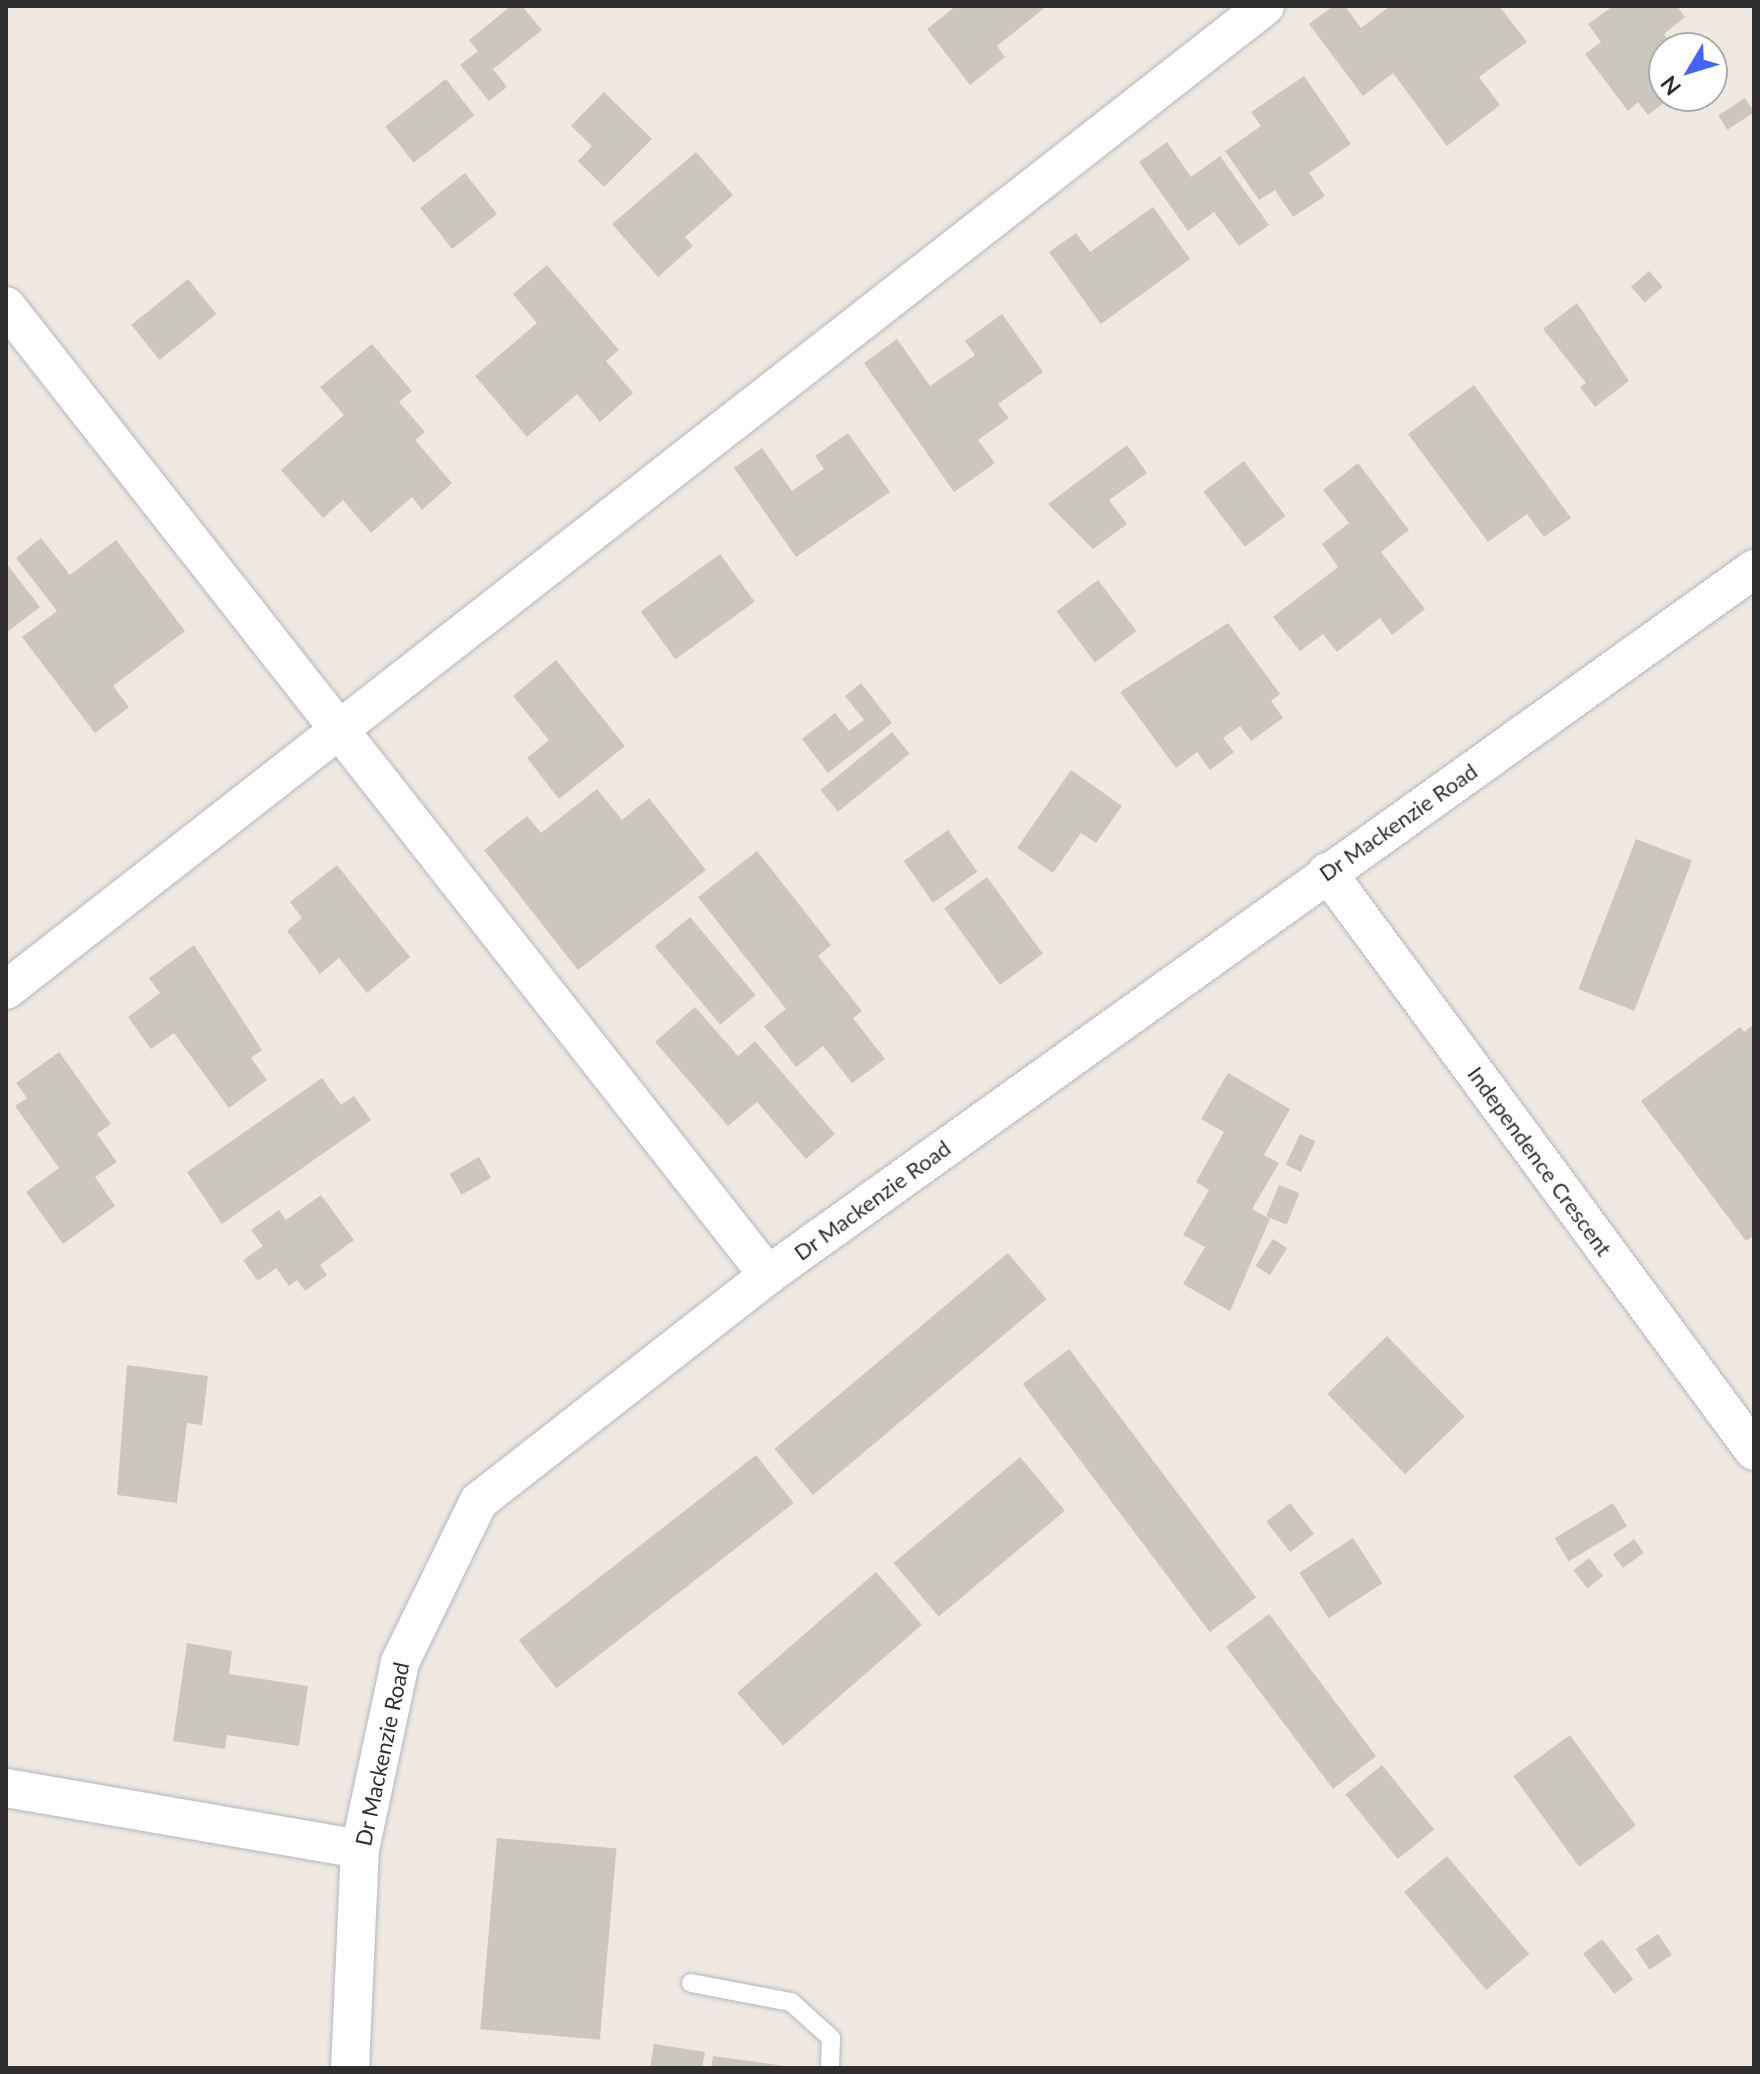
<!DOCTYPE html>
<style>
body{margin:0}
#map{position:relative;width:1760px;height:2074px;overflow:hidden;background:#efe9e1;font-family:Lato,sans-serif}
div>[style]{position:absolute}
.building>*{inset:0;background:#cbc7bf;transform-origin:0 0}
.roads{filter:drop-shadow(0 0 2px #b4b7c1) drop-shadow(0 0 2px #b4b7c1)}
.lane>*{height:18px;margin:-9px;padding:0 9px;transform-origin:9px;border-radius:9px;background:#fff}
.street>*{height:38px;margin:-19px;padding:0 19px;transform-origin:19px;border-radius:19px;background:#fff}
span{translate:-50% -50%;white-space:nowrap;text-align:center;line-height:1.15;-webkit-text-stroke:6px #fff;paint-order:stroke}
.street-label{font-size:22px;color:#2e2e2e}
.frame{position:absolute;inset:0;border:8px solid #2e2e2e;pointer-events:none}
.north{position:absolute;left:1648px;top:32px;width:80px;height:80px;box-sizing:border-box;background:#fff;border:2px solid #ababab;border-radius:50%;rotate:232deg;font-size:22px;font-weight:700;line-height:32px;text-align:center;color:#2e2e2e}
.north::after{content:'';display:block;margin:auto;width:28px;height:36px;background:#4264fb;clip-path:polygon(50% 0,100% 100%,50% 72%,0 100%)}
</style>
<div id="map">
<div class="building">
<div style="clip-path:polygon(511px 6px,522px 6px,542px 30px,493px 69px,507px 87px,489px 101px,460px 65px,478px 51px,469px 40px)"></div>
<div style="clip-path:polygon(956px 6px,1047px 6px,997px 46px,1005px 57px,970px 85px,927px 29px)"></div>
<div style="clip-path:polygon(1333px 6px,1345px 6px,1361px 28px,1390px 6px,1499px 6px,1527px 42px,1479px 77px,1500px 105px,1447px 146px,1393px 73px,1363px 96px,1309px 24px)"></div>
<div style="clip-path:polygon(1613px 6px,1677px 6px,1685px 17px,1664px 34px,1674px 48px,1664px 48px,1664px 96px,1673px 96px,1648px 115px,1638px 102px,1628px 111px,1585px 54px,1601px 42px,1588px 24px)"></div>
<div style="clip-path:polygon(1304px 76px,1351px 144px,1309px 173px,1325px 196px,1293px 217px,1275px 190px,1259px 200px,1225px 151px,1261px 126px,1251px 112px)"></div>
<div style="left:446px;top:79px;width:46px;height:77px;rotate:52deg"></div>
<div style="clip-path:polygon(604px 92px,652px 139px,604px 187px,578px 161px,592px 146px,571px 126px)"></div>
<div style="left:1745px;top:98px;width:17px;height:32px;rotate:57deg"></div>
<div style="clip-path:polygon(1167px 142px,1191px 177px,1220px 156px,1269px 225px,1239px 246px,1214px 212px,1188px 231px,1139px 162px)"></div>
<div style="clip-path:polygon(696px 152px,733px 195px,685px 237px,693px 246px,658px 277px,612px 224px)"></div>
<div style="left:465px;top:173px;width:52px;height:57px;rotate:52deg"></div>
<div style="clip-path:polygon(1153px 207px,1190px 259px,1101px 324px,1049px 252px,1076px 233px,1090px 252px)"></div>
<div style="clip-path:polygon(547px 265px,619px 350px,606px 361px,633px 393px,600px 422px,577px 394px,527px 437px,475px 376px,537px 323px,513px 294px)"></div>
<div style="left:1649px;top:271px;width:21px;height:24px;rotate:49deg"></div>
<div style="left:188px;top:279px;width:45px;height:73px;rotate:51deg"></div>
<div style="clip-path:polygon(1577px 303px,1629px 381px,1595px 407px,1580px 387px,1586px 383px,1543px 329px)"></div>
<div style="clip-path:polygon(1002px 314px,1043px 372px,998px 404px,1009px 418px,978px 440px,995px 463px,954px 492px,864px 363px,897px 339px,930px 386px,975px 355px,965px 341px)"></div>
<div style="clip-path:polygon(372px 344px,412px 391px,399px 402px,425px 432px,415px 440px,452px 483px,422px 510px,412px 497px,371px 533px,343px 500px,323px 518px,281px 470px,344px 415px,320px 387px)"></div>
<div style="clip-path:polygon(1474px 385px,1571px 518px,1544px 537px,1527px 514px,1488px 542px,1408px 434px)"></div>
<div style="clip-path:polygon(848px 433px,890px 492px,796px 557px,734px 468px,762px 448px,792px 491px,824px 469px,815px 456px)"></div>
<div style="clip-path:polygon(1127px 445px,1147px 473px,1109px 500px,1127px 524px,1093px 549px,1048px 504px)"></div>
<div style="left:1244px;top:461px;width:69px;height:51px;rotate:53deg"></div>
<div style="clip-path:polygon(1358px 463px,1409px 530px,1381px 552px,1425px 609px,1392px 635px,1380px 618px,1337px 652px,1323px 634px,1300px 651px,1273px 617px,1338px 567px,1322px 544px,1349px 523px,1323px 490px)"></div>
<div style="clip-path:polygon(41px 538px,70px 575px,116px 540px,185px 631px,113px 686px,129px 707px,95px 733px,22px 637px,57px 611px,16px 558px)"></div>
<div style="left:720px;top:554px;width:59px;height:98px;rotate:54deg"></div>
<div style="clip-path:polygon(6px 563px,40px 607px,6px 633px)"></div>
<div style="left:1098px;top:580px;width:64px;height:52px;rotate:53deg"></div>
<div style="clip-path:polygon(1228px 623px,1280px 694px,1271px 701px,1283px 718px,1251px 741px,1240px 726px,1223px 738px,1234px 752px,1210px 770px,1197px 752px,1176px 768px,1120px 692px)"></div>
<div style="clip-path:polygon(556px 660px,625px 746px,559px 799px,527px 758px,549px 740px,513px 696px)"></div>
<div style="clip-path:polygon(861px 683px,892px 723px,828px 773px,802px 739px,835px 713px,849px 731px,864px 720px,845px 696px)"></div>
<div style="left:892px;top:732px;width:28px;height:92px;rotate:51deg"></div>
<div style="clip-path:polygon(1071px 770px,1122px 806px,1096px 843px,1081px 833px,1053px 873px,1017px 848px)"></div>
<div style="clip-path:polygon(597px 789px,622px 820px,649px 798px,706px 870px,578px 970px,484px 850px,527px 816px,541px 833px)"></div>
<div style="left:948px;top:830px;width:51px;height:54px;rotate:55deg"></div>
<div style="left:1636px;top:839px;width:60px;height:161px;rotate:21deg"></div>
<div style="clip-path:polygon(757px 851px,831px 945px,818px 956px,862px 1011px,853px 1018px,885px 1059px,852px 1083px,823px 1046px,796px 1067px,764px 1026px,786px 1009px,698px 897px)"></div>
<div style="clip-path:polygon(337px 865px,410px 957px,367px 993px,339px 958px,320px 974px,287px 931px,302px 918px,290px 902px)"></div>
<div style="left:987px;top:877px;width:95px;height:53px;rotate:54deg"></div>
<div style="left:690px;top:917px;width:102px;height:46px;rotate:50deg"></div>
<div style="clip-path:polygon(194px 945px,262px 1050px,251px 1058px,267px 1080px,229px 1108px,174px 1033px,151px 1049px,128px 1017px,160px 993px,149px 978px)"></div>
<div style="clip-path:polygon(695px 1007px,738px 1056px,755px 1041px,835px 1134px,806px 1159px,757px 1102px,728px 1126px,655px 1042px)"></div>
<div style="clip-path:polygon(1754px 1024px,1754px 1235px,1746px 1241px,1641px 1101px,1740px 1027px,1744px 1032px)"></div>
<div style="clip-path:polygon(59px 1052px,111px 1124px,97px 1134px,117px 1162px,95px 1177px,115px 1206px,63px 1244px,26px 1192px,59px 1168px,15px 1106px,27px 1098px,16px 1083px)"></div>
<div style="clip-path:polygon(1228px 1073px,1290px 1109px,1264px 1155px,1279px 1163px,1252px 1209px,1270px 1219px,1230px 1311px,1183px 1284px,1205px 1247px,1183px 1235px,1209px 1190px,1196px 1182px,1224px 1132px,1201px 1119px)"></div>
<div style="clip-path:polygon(322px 1078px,341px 1105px,354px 1096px,371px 1120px,222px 1224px,187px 1172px)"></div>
<div style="left:1300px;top:1134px;width:17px;height:34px;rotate:25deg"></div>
<div style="left:479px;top:1157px;width:24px;height:34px;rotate:60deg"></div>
<div style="left:1279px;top:1185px;width:22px;height:34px;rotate:22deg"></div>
<div style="clip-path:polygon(321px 1195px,354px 1240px,320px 1265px,327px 1275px,305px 1291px,297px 1280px,289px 1286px,276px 1268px,258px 1281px,243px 1260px,263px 1246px,251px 1230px,279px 1210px,286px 1220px)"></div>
<div style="left:1273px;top:1239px;width:17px;height:32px;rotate:33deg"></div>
<div style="left:1008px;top:1253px;width:60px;height:305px;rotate:50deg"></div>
<div style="left:1387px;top:1336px;width:112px;height:83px;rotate:46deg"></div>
<div style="left:1069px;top:1349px;width:311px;height:58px;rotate:53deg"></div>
<div style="clip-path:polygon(127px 1365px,208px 1376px,202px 1425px,187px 1423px,177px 1503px,117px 1495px)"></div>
<div style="left:756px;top:1455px;width:61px;height:301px;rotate:52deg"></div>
<div style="left:1020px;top:1457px;width:70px;height:165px;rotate:50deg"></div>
<div style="left:1290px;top:1503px;width:39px;height:30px;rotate:52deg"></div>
<div style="left:1613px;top:1503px;width:27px;height:68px;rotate:59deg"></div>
<div style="left:1353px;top:1538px;width:54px;height:64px;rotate:57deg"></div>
<div style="left:1634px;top:1539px;width:17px;height:26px;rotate:54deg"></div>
<div style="left:1589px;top:1558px;width:23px;height:20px;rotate:52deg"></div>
<div style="left:876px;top:1572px;width:70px;height:184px;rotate:49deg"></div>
<div style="left:1269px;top:1614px;width:178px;height:54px;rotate:53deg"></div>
<div style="clip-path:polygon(187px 1643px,232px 1651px,229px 1674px,308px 1686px,299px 1746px,227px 1735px,225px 1749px,173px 1741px)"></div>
<div style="left:1570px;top:1735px;width:112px;height:70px;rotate:54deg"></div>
<div style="left:1382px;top:1765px;width:83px;height:47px;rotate:51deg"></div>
<div style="left:497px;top:1838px;width:120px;height:192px;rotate:5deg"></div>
<div style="left:1447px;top:1856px;width:128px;height:56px;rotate:50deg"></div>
<div style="left:1658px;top:1934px;width:25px;height:27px;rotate:56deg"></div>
<div style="left:1602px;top:1939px;width:51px;height:24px;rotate:52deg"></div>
<div style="clip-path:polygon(654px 2044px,705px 2052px,702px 2068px,650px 2068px)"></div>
<div style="clip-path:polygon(713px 2056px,785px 2066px,784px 2068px,711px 2068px)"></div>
</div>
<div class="roads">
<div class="lane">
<div style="left:691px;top:1983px;width:102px;rotate:10.8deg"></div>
<div style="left:791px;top:2002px;width:54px;rotate:42deg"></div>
<div style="left:831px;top:2038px;width:30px;rotate:92deg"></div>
</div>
<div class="street">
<div style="left:6px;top:306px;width:1233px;rotate:51.82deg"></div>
<div style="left:1327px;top:872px;width:719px;rotate:53.59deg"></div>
<div style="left:6px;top:990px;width:1598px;rotate:-38.01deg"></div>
<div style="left:6px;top:1788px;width:359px;rotate:9.8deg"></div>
<div style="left:350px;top:2068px;width:219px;rotate:-87.4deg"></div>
<div style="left:360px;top:1849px;width:191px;rotate:-77.9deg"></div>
<div style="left:400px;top:1662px;width:179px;rotate:-63.9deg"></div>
<div style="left:479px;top:1501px;width:367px;rotate:-38deg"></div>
<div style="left:768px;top:1275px;width:1213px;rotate:-35.6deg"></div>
</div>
</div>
<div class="street-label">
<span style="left:1398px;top:822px;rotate:-35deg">Dr Mackenzie Road</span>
<span style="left:1540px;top:1161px;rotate:54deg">Independence Crescent</span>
<span style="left:872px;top:1200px;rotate:-36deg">Dr Mackenzie Road</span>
<span style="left:382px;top:1754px;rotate:-78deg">Dr Mackenzie Road</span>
</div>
<div class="frame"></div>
<div class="north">N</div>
</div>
